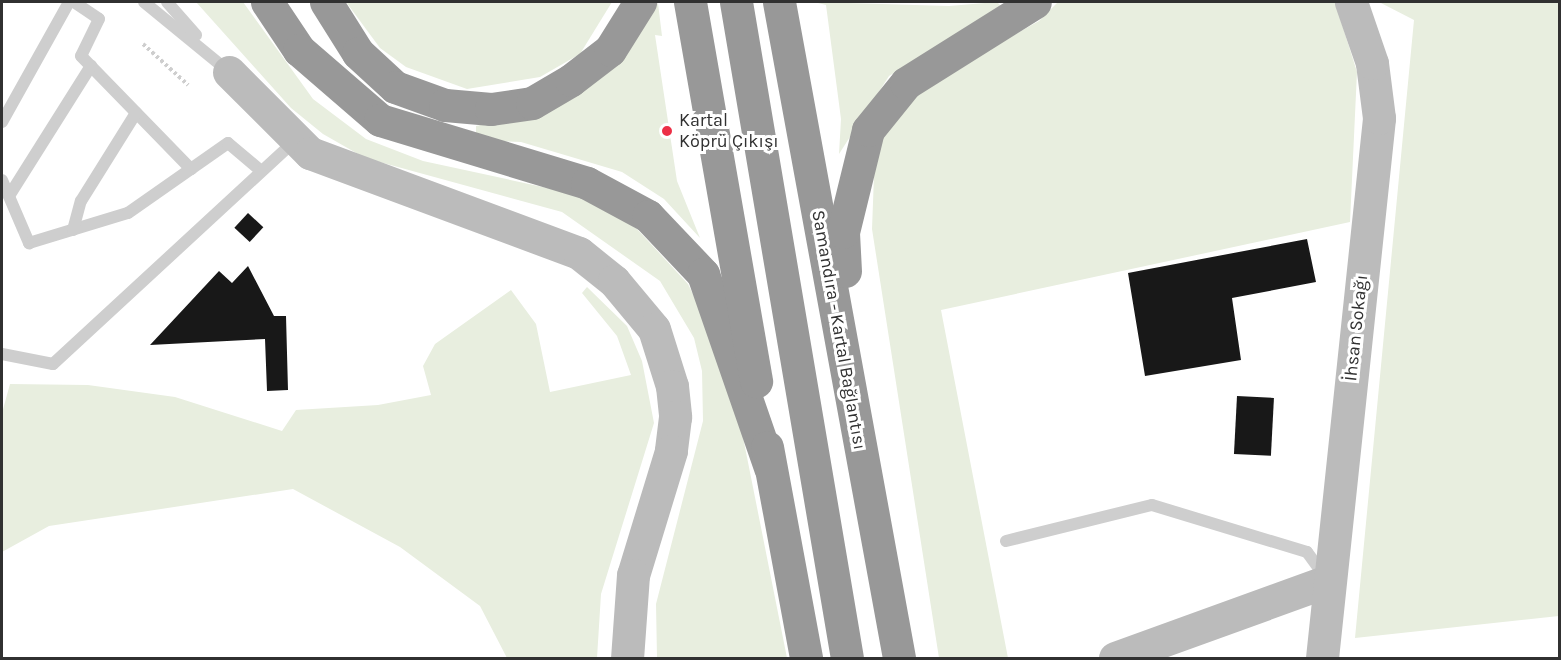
<!DOCTYPE html>
<meta charset="utf-8">
<style>
body{margin:0}
#map{position:relative;width:1561px;height:660px;overflow:hidden;background:#fff;font-family:Karla,sans-serif}
div>[style]{position:absolute}
.green>*{inset:0;background:#e8eedf}
.building>*{inset:0;background:#181818;transform-origin:0 0}
.path>*{height:4px;margin-top:-2px;transform-origin:0;background:repeating-linear-gradient(90deg,#cecece 0 3px,transparent 0 6px)}
.lane>*{height:12px;margin:-6px;padding:0 6px;transform-origin:6px;border-radius:6px;background:#cecece}
.secondary>*{height:33px;margin:-16.5px;padding:0 16.5px;transform-origin:16.5px;border-radius:16.5px;background:#bbb}
.highway>*{height:33px;margin:-16.5px;padding:0 16.5px;transform-origin:16.5px;border-radius:16.5px;background:#989898}
.dots>*{width:16px;height:16px;translate:-50% -50%;box-sizing:border-box;border:3px solid #fff;border-radius:50%}
span{translate:-50% -50%;white-space:nowrap;text-align:center;line-height:1.15;-webkit-text-stroke:6px #fff;paint-order:stroke}
.poi-label{font-size:18px;color:#313131}
.left{translate:0 -50%;text-align:left}
.street-label{font-size:18px;color:#313131}
.frame{position:absolute;inset:0;border:3px solid #313131;pointer-events:none}
</style>
<div id="map">
<div class="green">
<div style="clip-path:polygon(196px 2px,243px 2px,313px 99px,366px 139px,423px 161px,589px 197px,637px 229px,688px 284px,717px 343px,736px 402px,787px 658px,657px 658px,656px 604px,703px 421px,702px 371px,694px 338px,660px 281px,562px 212px,365px 158px,323px 134px,291px 108px)"></div>
<div style="clip-path:polygon(346px 2px,612px 2px,580px 54px,540px 77px,467px 89px,406px 67px,380px 48px)"></div>
<div style="clip-path:polygon(814px 2px,949px 6px,997px 2px,1001px 6px,889px 76px,839px 154px,841px 119px,826px 5px)"></div>
<div style="clip-path:polygon(1058px 2px,1335px 2px,1357px 72px,1350px 222px,941px 310px,1008px 658px,939px 658px,872px 229px,875px 149px,912px 92px,1039px 21px)"></div>
<div style="clip-path:polygon(1379px 2px,1559px 2px,1559px 616px,1355px 638px,1414px 20px)"></div>
<div style="clip-path:polygon(658px 3px,662px 36px,655px 35px,677px 181px,700px 238px,664px 199px,622px 172px,521px 142px,476px 140px,476px 126px,532px 114px,620px 59px)"></div>
<div style="clip-path:polygon(587px 287px,627px 326px,642px 361px,654px 423px,601px 594px,597px 658px,507px 658px,480px 606px,400px 547px,293px 489px,49px 526px,2px 552px,2px 413px,10px 384px,88px 385px,175px 397px,282px 431px,296px 410px,378px 405px,431px 395px,423px 366px,435px 344px,511px 290px,536px 324px,550px 392px,631px 375px,617px 336px,582px 293px)"></div>
</div>
<div class="building">
<div style="left:248px;top:213px;width:21px;height:20px;rotate:43deg"></div>
<div style="clip-path:polygon(1307px 239px,1316px 282px,1232px 298px,1241px 360px,1145px 376px,1128px 273px)"></div>
<div style="clip-path:polygon(248px 266px,274px 316px,286px 316px,288px 390px,267px 391px,265px 339px,150px 345px,219px 271px,232px 283px)"></div>
<div style="left:1237px;top:396px;width:37px;height:58px;rotate:3deg"></div>
</div>
<div class="path">
<div style="left:143px;top:44px;width:61px;rotate:42.3deg"></div>
</div>
<div class="lane">
<div style="left:74px;top:2px;width:30px;rotate:34deg"></div>
<div style="left:99px;top:19px;width:41px;rotate:115.9deg"></div>
<div style="left:81px;top:56px;width:158px;rotate:45.8deg"></div>
<div style="left:144px;top:2px;width:109px;rotate:39.4deg"></div>
<div style="left:167px;top:2px;width:44px;rotate:48.7deg"></div>
<div style="left:2px;top:122px;width:137px;rotate:-60.8deg"></div>
<div style="left:2px;top:180px;width:69px;rotate:66.8deg"></div>
<div style="left:29px;top:243px;width:103px;rotate:-16.9deg"></div>
<div style="left:128px;top:213px;width:122px;rotate:-35deg"></div>
<div style="left:228px;top:143px;width:42px;rotate:40.2deg"></div>
<div style="left:9px;top:196px;width:154px;rotate:-57.8deg"></div>
<div style="left:73px;top:230px;width:30px;rotate:-75deg"></div>
<div style="left:81px;top:201px;width:104px;rotate:-58deg"></div>
<div style="left:2px;top:354px;width:52px;rotate:11.1deg"></div>
<div style="left:53px;top:364px;width:329px;rotate:-42.7deg"></div>
<div style="left:1006px;top:541px;width:150px;rotate:-13.9deg"></div>
<div style="left:1152px;top:505px;width:162px;rotate:16.9deg"></div>
<div style="left:1307px;top:552px;width:29px;rotate:54deg"></div>
</div>
<div class="secondary">
<div style="left:229px;top:72px;width:115px;rotate:45deg"></div>
<div style="left:310px;top:153px;width:287px;rotate:20.4deg"></div>
<div style="left:579px;top:253px;width:45px;rotate:38.7deg"></div>
<div style="left:614px;top:281px;width:62px;rotate:50.2deg"></div>
<div style="left:654px;top:329px;width:60px;rotate:72.5deg"></div>
<div style="left:672px;top:386px;width:31px;rotate:84deg"></div>
<div style="left:675px;top:417px;width:34px;rotate:97deg"></div>
<div style="left:671px;top:451px;width:130px;rotate:107deg"></div>
<div style="left:633px;top:575px;width:83px;rotate:94.1deg"></div>
<div style="left:1115px;top:658px;width:226px;rotate:-19.9deg"></div>
<div style="left:1322px;top:658px;width:543px;rotate:-83.97deg"></div>
<div style="left:1379px;top:118px;width:55px;rotate:-97.3deg"></div>
<div style="left:1372px;top:63px;width:65px;rotate:-109deg"></div>
</div>
<div class="highway">
<div style="left:267px;top:2px;width:58px;rotate:56.3deg"></div>
<div style="left:299px;top:50px;width:107px;rotate:40.8deg"></div>
<div style="left:380px;top:120px;width:216px;rotate:16.9deg"></div>
<div style="left:587px;top:183px;width:69px;rotate:28.4deg"></div>
<div style="left:648px;top:216px;width:80px;rotate:46.5deg"></div>
<div style="left:703px;top:274px;width:205px;rotate:70.9deg"></div>
<div style="left:326px;top:2px;width:60px;rotate:57.9deg"></div>
<div style="left:358px;top:53px;width:50px;rotate:42.6deg"></div>
<div style="left:395px;top:87px;width:53px;rotate:19.8deg"></div>
<div style="left:445px;top:105px;width:46px;rotate:5deg"></div>
<div style="left:491px;top:109px;width:41px;rotate:-8.3deg"></div>
<div style="left:532px;top:103px;width:45px;rotate:-30.5deg"></div>
<div style="left:571px;top:80px;width:49px;rotate:-37.6deg"></div>
<div style="left:610px;top:50px;width:57px;rotate:-58deg"></div>
<div style="left:690px;top:2px;width:385px;rotate:80.1deg"></div>
<div style="left:736px;top:2px;width:665px;rotate:80.4deg"></div>
<div style="left:779px;top:2px;width:667px;rotate:79.63deg"></div>
<div style="left:845px;top:271px;width:39px;rotate:-93deg"></div>
<div style="left:843px;top:232px;width:105px;rotate:-76.2deg"></div>
<div style="left:868px;top:130px;width:60px;rotate:-51deg"></div>
<div style="left:906px;top:83px;width:152px;rotate:-32.1deg"></div>
<div style="left:767px;top:447px;width:215px;rotate:79.5deg"></div>
</div>
<div class="dots">
<div style="left:667px;top:131px;background:#ec2f46"></div>
</div>
<div class="poi-label">
<span class="left" style="left:679px;top:131px">Kartal<br>Köprü Çıkışı</span>
</div>
<div class="street-label">
<span style="left:1356px;top:328px;rotate:-84deg">İhsan Sokağı</span>
<span style="left:839px;top:330px;rotate:80deg">Samandıra - Kartal Bağlantısı</span>
</div>
<div class="frame"></div>
</div>
